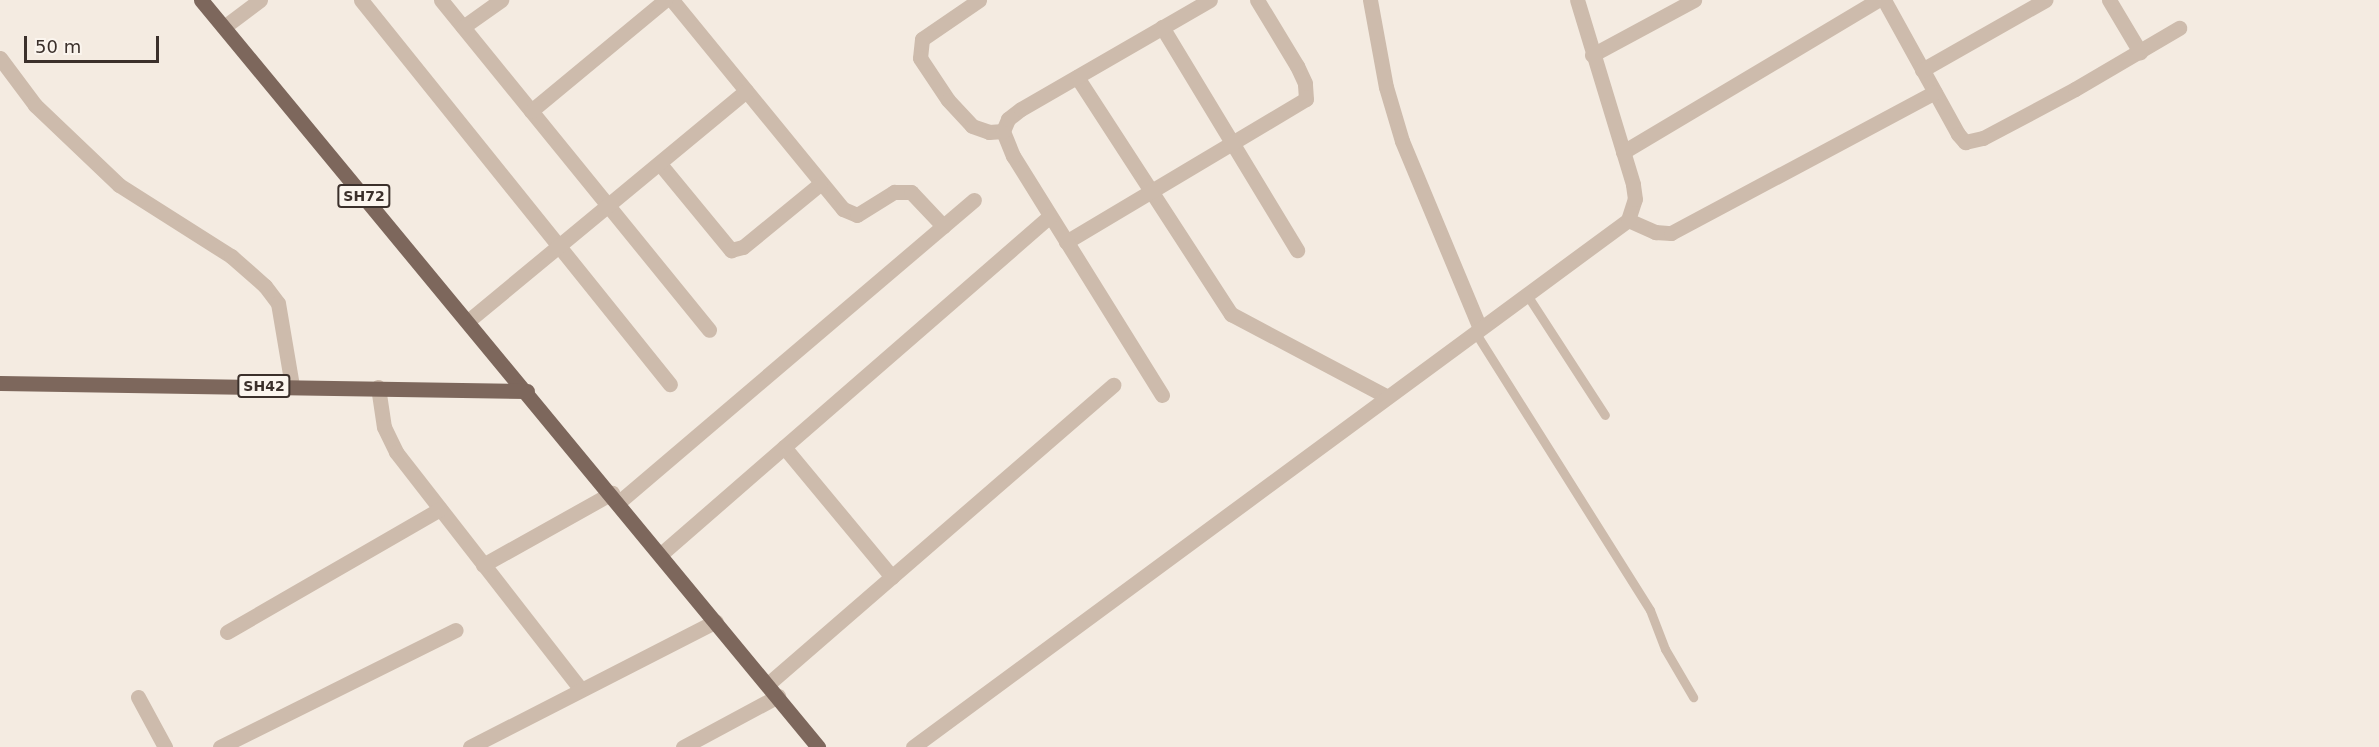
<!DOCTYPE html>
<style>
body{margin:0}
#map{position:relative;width:2379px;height:747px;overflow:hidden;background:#f4ebe1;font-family:"DejaVu Sans",sans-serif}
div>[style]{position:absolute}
.lane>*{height:9px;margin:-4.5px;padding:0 4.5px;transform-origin:4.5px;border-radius:4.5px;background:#cdbbac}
.street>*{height:15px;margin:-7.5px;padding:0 7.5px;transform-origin:7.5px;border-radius:7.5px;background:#cdbbac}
.primary>*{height:15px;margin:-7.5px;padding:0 7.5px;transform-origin:7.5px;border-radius:7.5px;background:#7d675c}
span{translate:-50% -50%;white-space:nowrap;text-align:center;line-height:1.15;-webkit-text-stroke:6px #fbf5ee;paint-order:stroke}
.shield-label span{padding:2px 4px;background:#fbf5ee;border:2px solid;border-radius:4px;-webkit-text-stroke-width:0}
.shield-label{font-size:14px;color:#3b302b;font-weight:700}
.scale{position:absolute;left:24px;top:36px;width:135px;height:27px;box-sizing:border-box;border:3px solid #3b302b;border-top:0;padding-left:8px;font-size:18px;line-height:21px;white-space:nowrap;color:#3b302b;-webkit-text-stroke:4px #fbf5ee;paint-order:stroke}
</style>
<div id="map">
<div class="lane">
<div style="left:1527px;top:295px;width:143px;rotate:57deg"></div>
<div style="left:1475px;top:332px;width:328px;rotate:57.8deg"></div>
<div style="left:1650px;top:610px;width:42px;rotate:69deg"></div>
<div style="left:1665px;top:649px;width:56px;rotate:59.7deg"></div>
</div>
<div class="street">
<div style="left:361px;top:0;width:493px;rotate:51.2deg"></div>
<div style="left:441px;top:0;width:425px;rotate:50.9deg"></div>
<div style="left:672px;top:0;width:270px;rotate:50.7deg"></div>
<div style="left:843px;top:209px;width:15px;rotate:23deg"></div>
<div style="left:857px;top:215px;width:44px;rotate:-31.9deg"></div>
<div style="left:894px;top:192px;width:17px"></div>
<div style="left:911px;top:192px;width:47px;rotate:46.7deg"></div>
<div style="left:979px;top:0;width:69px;rotate:145.6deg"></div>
<div style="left:922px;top:39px;width:19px;rotate:96deg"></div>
<div style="left:920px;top:58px;width:50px;rotate:56.3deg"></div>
<div style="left:948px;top:100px;width:35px;rotate:47deg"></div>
<div style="left:972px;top:126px;width:18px;rotate:19deg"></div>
<div style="left:989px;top:132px;width:14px;rotate:-4deg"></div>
<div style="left:1370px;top:0;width:88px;rotate:79.6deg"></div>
<div style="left:1386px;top:87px;width:56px;rotate:73.5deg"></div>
<div style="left:1402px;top:141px;width:203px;rotate:67.4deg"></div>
<div style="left:1884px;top:0;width:153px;rotate:61.1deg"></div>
<div style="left:1958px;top:134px;width:11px;rotate:49deg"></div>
<div style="left:1965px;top:142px;width:18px;rotate:-13deg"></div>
<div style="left:1983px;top:138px;width:104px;rotate:-28deg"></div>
<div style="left:2075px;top:89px;width:121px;rotate:-30.4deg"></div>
<div style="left:2109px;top:0;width:61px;rotate:59.2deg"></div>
<div style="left:224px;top:27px;width:45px;rotate:-36.9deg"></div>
<div style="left:463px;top:27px;width:47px;rotate:-35.4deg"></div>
<div style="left:1162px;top:27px;width:261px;rotate:58.8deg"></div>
<div style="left:1592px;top:55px;width:116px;rotate:-28.3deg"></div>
<div style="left:0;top:58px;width:59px;rotate:53.3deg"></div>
<div style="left:35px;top:105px;width:116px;rotate:43.6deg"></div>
<div style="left:119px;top:185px;width:133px;rotate:32.4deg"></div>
<div style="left:231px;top:256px;width:45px;rotate:41.4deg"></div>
<div style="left:265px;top:286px;width:21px;rotate:53deg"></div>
<div style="left:278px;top:303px;width:84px;rotate:80.4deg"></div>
<div style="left:1922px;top:70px;width:142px;rotate:-29.6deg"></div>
<div style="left:1077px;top:77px;width:283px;rotate:57deg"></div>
<div style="left:1231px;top:314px;width:175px;rotate:27.9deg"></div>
<div style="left:531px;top:111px;width:174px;rotate:-39.6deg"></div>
<div style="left:1623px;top:152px;width:297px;rotate:-30.8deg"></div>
<div style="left:660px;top:164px;width:112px;rotate:50.5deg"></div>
<div style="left:731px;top:250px;width:12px;rotate:-14deg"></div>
<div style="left:743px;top:247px;width:99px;rotate:-39.3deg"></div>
<div style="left:1628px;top:220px;width:30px;rotate:24deg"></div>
<div style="left:1655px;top:232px;width:16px;rotate:4deg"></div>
<div style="left:1671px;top:233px;width:299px;rotate:-28.1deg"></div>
<div style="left:1066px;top:242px;width:279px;rotate:-30.8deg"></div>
<div style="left:1306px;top:99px;width:16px;rotate:-94deg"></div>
<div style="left:1305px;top:83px;width:19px;rotate:-115deg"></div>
<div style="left:1297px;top:66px;width:77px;rotate:-121.2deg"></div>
<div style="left:468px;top:321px;width:361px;rotate:-39.6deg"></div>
<div style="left:378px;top:387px;width:40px;rotate:81.5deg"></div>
<div style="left:384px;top:427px;width:28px;rotate:64deg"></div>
<div style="left:396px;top:452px;width:301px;rotate:52.1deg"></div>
<div style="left:1162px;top:395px;width:282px;rotate:-121.9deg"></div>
<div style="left:1013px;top:156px;width:27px;rotate:-112deg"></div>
<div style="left:1003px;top:131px;width:13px;rotate:-67deg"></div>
<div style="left:1008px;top:119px;width:16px;rotate:-38deg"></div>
<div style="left:1021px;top:109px;width:218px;rotate:-30deg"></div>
<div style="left:784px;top:447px;width:169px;rotate:50.3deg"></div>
<div style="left:619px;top:502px;width:466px;rotate:-40.4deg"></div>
<div style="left:661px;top:554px;width:515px;rotate:-40.99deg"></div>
<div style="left:483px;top:565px;width:148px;rotate:-29.2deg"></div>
<div style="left:227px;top:632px;width:246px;rotate:-30deg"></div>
<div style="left:768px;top:684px;width:457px;rotate:-40.9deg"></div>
<div style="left:138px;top:697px;width:57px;rotate:61.6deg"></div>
<div style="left:220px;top:747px;width:263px;rotate:-26.4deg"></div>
<div style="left:470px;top:747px;width:276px;rotate:-27.1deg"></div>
<div style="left:683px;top:747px;width:108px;rotate:-28.2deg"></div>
<div style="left:913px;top:747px;width:888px;rotate:-36.39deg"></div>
<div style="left:1628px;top:220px;width:22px;rotate:-72deg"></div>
<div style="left:1635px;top:199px;width:15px;rotate:-98deg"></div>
<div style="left:1633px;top:184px;width:192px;rotate:-106.9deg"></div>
</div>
<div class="primary">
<div style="left:201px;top:0;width:969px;rotate:50.44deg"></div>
<div style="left:0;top:383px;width:527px;rotate:0.87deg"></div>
</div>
<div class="shield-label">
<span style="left:364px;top:196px">SH72</span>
<span style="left:264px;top:386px">SH42</span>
</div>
<div class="scale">50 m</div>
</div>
